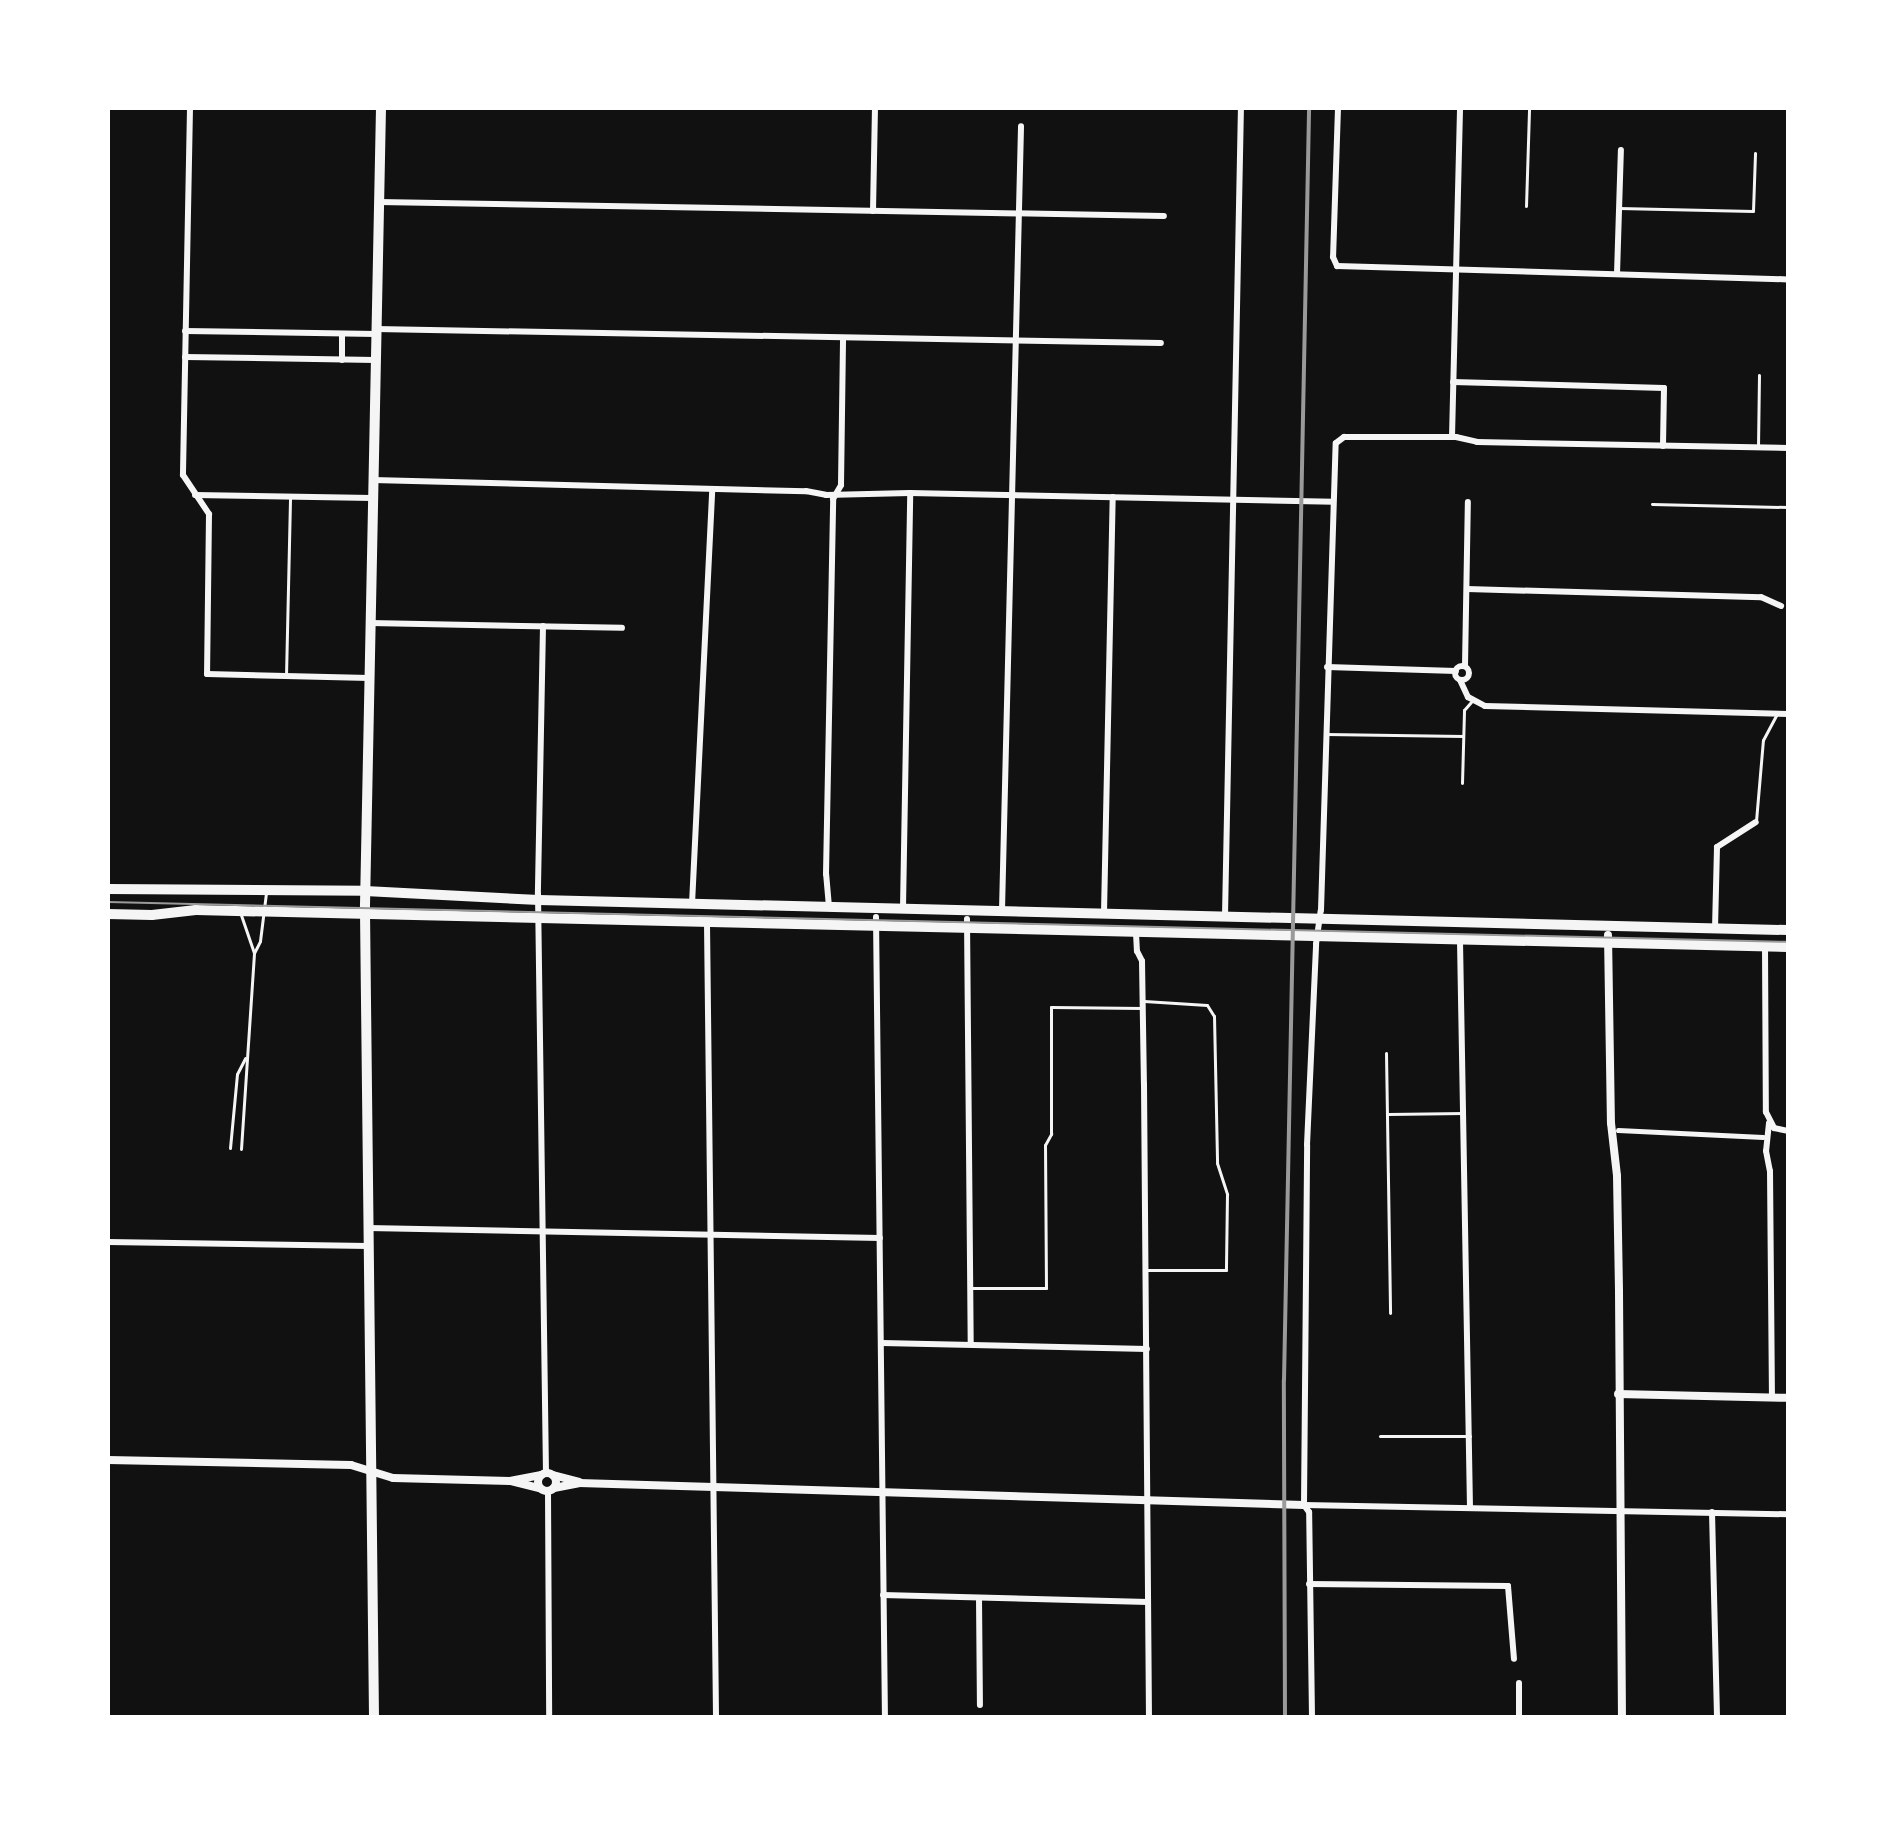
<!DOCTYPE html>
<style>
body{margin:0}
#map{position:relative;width:1896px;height:1825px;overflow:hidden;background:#111;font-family:"Golos Text",sans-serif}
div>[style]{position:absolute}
.service>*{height:3px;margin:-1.5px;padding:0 1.5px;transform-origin:1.5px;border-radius:1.5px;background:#f5f5f5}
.pedestrian>*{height:5px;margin:-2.5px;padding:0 2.5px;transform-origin:2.5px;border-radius:2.5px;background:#f5f5f5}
.minor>*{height:6px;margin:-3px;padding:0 3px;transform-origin:3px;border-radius:3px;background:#f5f5f5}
.minor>.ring{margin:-3px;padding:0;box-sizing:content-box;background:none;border:6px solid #f5f5f5;border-radius:50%}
.tertiary>*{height:8px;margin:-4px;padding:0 4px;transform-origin:4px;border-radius:4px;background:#f5f5f5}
.tertiary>.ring{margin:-4px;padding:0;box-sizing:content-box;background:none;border:8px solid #f5f5f5;border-radius:50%}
.primary>*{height:10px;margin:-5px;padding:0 5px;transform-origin:5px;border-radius:5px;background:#f5f5f5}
.trunk>*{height:10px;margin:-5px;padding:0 5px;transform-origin:5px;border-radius:5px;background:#f5f5f5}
.tram>*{height:2px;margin:-1px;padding:0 1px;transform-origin:1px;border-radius:1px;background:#9a9a9a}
.rail>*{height:4px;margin:-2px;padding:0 2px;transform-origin:2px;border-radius:2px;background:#9a9a9a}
span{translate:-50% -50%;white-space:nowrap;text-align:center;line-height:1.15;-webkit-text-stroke:8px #fff;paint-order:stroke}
.frame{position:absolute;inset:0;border:110px solid #fff;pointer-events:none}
</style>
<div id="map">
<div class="service">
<div style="left:1526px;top:206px;width:98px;rotate:-88.2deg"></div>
<div style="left:1619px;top:208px;width:134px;rotate:1.3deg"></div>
<div style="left:1753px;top:211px;width:58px;rotate:-88deg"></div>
<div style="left:1758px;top:447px;width:72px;rotate:-89.2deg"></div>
<div style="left:1652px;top:504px;width:136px;rotate:1.3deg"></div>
<div style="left:286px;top:676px;width:180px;rotate:-88.7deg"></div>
<div style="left:1326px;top:734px;width:137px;rotate:0.8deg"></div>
<div style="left:1462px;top:783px;width:73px;rotate:-88.4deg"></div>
<div style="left:1464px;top:710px;width:11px;rotate:-49deg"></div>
<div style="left:1756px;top:821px;width:81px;rotate:-85.1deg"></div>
<div style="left:1763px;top:740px;width:30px;rotate:-62deg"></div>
<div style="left:241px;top:915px;width:40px;rotate:71.1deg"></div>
<div style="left:1144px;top:1001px;width:63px;rotate:3.6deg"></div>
<div style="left:1207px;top:1005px;width:13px;rotate:58deg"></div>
<div style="left:1214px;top:1016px;width:147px;rotate:88.8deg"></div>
<div style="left:1217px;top:1163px;width:33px;rotate:72deg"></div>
<div style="left:1227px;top:1194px;width:76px;rotate:90.8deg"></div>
<div style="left:1226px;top:1270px;width:80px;rotate:180deg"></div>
<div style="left:1386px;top:1053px;width:260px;rotate:89.1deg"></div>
<div style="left:1388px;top:1114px;width:76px;rotate:-0.8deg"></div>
<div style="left:230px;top:1148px;width:74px;rotate:-84.6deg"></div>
<div style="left:237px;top:1074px;width:18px;rotate:-63deg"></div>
<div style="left:241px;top:1149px;width:196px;rotate:-86.2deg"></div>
<div style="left:254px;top:953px;width:13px;rotate:-63deg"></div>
<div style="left:260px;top:941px;width:48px;rotate:-82.9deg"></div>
<div style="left:972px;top:1288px;width:74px"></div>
<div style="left:1046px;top:1288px;width:143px;rotate:-90.4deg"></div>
<div style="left:1045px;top:1145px;width:13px;rotate:-61deg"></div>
<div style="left:1051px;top:1134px;width:127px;rotate:-90deg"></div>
<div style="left:1051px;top:1007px;width:91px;rotate:0.6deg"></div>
<div style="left:1380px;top:1436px;width:90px"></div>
</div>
<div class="pedestrian">
<div style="left:1618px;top:1130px;width:145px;rotate:2.8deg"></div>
</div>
<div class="minor">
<div style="left:190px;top:108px;width:367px;rotate:91.1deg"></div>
<div style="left:183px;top:475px;width:47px;rotate:56.3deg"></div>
<div style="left:209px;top:514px;width:160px;rotate:90.7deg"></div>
<div style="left:207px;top:674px;width:162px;rotate:1.4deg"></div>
<div style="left:1338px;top:108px;width:149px;rotate:91.9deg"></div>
<div style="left:1333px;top:257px;width:10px;rotate:66deg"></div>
<div style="left:1337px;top:266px;width:451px;rotate:1.7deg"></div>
<div style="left:379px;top:202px;width:785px;rotate:1.02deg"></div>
<div style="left:873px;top:211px;width:103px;rotate:-88.9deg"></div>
<div style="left:1617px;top:274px;width:124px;rotate:-88.2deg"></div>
<div style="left:376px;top:329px;width:785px;rotate:1.02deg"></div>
<div style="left:185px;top:331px;width:191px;rotate:0.9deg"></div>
<div style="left:185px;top:357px;width:190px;rotate:0.9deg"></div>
<div style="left:342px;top:360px;width:26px;rotate:-90deg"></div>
<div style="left:1453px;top:382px;width:211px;rotate:1.6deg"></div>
<div style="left:1664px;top:388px;width:58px;rotate:91deg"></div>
<div style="left:1452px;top:437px;width:329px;rotate:-88.6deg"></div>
<div style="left:373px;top:480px;width:433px;rotate:1.5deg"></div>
<div style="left:806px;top:491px;width:20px;rotate:11deg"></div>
<div style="left:826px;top:495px;width:84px;rotate:-1.4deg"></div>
<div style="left:910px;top:493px;width:423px;rotate:1.2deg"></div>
<div style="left:195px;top:495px;width:177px;rotate:1deg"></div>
<div style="left:1467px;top:589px;width:294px;rotate:1.6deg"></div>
<div style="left:1761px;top:597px;width:22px;rotate:24deg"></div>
<div style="left:370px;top:623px;width:252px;rotate:1.1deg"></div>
<div style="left:543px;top:626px;width:268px;rotate:91.1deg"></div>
<div style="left:538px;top:894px;width:579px;rotate:89.21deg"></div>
<div style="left:1465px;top:666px;width:164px;rotate:-89deg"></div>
<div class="ring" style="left:1455px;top:666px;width:8px;height:8px"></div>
<div style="left:1327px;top:667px;width:129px;rotate:1.8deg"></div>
<div style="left:1460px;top:680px;width:19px;rotate:65deg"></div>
<div style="left:1468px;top:697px;width:19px;rotate:28deg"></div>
<div style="left:1485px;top:706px;width:303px;rotate:1.5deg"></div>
<div style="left:692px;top:904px;width:415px;rotate:-87.2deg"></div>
<div style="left:829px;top:907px;width:33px;rotate:-95deg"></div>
<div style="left:826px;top:874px;width:375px;rotate:-88.9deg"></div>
<div style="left:833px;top:499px;width:16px;rotate:-60deg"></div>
<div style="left:841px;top:485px;width:147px;rotate:-89.2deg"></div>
<div style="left:903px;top:908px;width:415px;rotate:-89deg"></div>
<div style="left:1002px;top:910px;width:784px;rotate:-88.61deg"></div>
<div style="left:1104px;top:913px;width:416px;rotate:-88.8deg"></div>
<div style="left:1225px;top:916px;width:808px;rotate:-88.87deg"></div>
<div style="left:876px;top:917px;width:800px;rotate:89.36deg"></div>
<div style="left:967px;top:919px;width:425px;rotate:89.5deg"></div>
<div style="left:707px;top:923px;width:794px;rotate:89.35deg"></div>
<div style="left:1715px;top:929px;width:82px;rotate:-88.6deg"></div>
<div style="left:1717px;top:847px;width:46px;rotate:-32.7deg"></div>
<div style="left:1136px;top:933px;width:18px;rotate:87deg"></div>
<div style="left:1137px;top:951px;width:11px;rotate:63deg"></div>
<div style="left:1142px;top:961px;width:123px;rotate:89.1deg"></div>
<div style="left:1144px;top:1084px;width:633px;rotate:89.55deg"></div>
<div style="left:1460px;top:941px;width:565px;rotate:88.99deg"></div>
<div style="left:1765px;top:947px;width:165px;rotate:89.7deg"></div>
<div style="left:1766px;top:1112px;width:18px;rotate:63deg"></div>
<div style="left:1774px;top:1128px;width:14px;rotate:12deg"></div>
<div style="left:1769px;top:1123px;width:28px;rotate:96deg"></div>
<div style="left:1766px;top:1151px;width:20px;rotate:79deg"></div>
<div style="left:1770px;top:1171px;width:226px;rotate:89.5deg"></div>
<div style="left:368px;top:1228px;width:512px;rotate:1.12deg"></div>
<div style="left:108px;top:1242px;width:260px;rotate:0.9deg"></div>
<div style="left:882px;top:1343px;width:265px;rotate:1.3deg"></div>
<div style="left:548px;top:1491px;width:226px;rotate:89.7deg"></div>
<div style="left:1304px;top:1505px;width:484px;rotate:1.1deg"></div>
<div style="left:1712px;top:1512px;width:205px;rotate:88.6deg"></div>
<div style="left:1309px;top:1584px;width:199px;rotate:0.6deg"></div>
<div style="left:1508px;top:1586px;width:73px;rotate:85.3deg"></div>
<div style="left:883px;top:1595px;width:265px;rotate:1.5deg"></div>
<div style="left:979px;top:1598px;width:107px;rotate:89.5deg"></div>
<div style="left:1519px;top:1683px;width:34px;rotate:90deg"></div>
<div style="left:1312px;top:1717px;width:205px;rotate:-90.8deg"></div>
<div style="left:1309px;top:1512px;width:9px;rotate:-126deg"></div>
<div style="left:1304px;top:1505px;width:360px;rotate:-89.5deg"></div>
<div style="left:1307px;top:1145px;width:201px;rotate:-87.4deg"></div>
<div style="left:1316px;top:944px;width:34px;rotate:-82deg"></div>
<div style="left:1321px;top:910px;width:467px;rotate:-88.2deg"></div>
<div style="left:1336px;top:443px;width:10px;rotate:-37deg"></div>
<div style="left:1344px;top:437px;width:112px"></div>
<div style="left:1456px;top:437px;width:22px;rotate:13deg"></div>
<div style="left:1477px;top:442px;width:311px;rotate:1.1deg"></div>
</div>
<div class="tertiary">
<div style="left:1608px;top:935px;width:188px;rotate:89.1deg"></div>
<div style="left:1611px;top:1123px;width:53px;rotate:83.5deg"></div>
<div style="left:1617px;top:1176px;width:116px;rotate:89deg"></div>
<div style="left:1619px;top:1292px;width:425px;rotate:89.6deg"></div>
<div style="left:1618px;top:1394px;width:170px;rotate:1.3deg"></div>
<div style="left:108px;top:1460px;width:243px;rotate:1.2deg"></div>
<div style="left:351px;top:1465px;width:44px;rotate:17.2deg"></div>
<div style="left:393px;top:1478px;width:117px;rotate:1.5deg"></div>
<div style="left:510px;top:1481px;width:32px;rotate:-11deg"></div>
<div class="ring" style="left:538px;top:1473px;width:10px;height:10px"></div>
<div style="left:553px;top:1475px;width:27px;rotate:15deg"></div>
<div style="left:511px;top:1481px;width:30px;rotate:14deg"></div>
<div style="left:554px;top:1488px;width:25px;rotate:-11deg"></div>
<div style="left:579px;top:1483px;width:725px;rotate:1.74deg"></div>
</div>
<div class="primary">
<div style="left:108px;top:889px;width:257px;rotate:0.4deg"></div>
<div style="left:365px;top:891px;width:174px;rotate:3deg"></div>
<div style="left:539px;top:900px;width:1249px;rotate:1.38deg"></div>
<div style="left:108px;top:914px;width:44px;rotate:1.3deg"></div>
<div style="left:152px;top:915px;width:44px;rotate:-6.5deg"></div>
<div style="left:196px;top:910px;width:1592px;rotate:1.33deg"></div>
</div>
<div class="trunk">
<div style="left:374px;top:1717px;width:812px;rotate:-90.64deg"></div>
<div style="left:365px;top:905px;width:797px;rotate:-88.85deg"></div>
</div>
<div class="tram">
<div style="left:108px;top:902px;width:1680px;rotate:1.36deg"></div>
</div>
<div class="rail">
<div style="left:1285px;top:1717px;width:337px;rotate:-90.2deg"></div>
<div style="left:1284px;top:1380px;width:1272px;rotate:-88.87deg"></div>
</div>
<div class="frame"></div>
</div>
